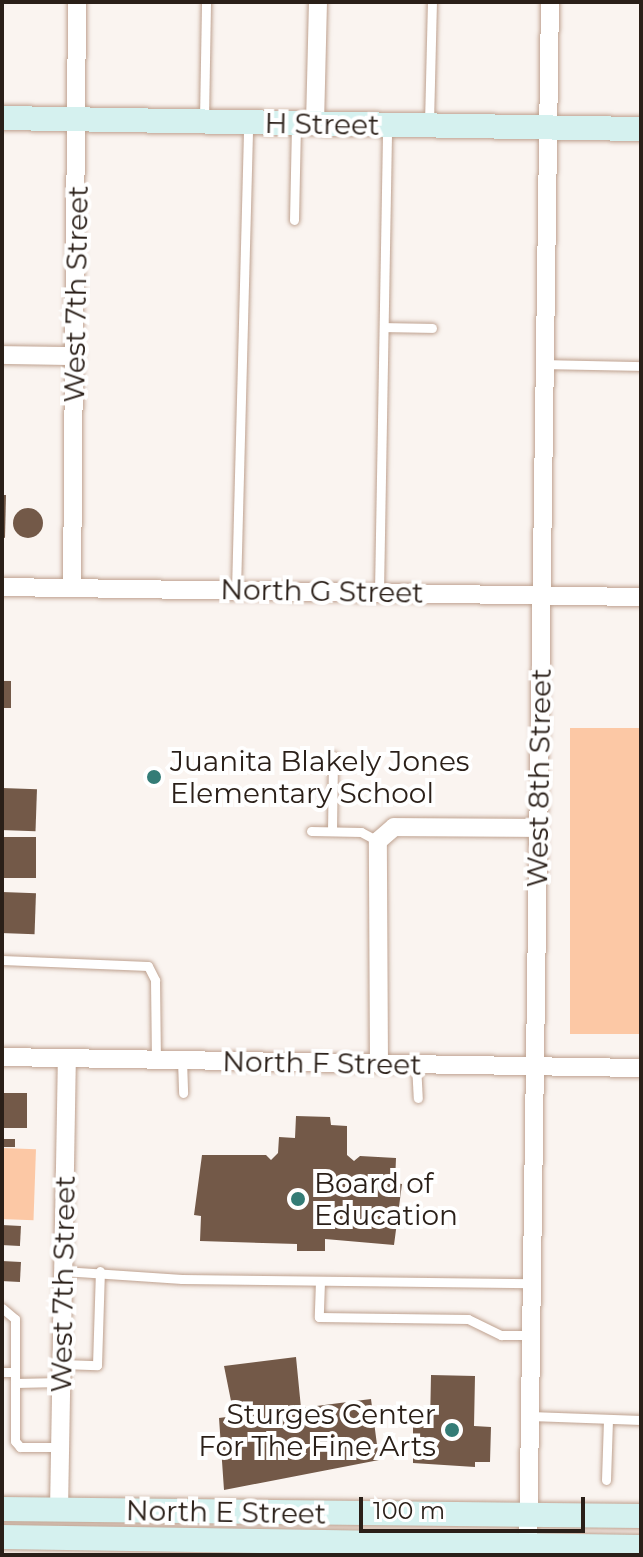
<!DOCTYPE html>
<style>
body{margin:0}
#map{position:relative;width:643px;height:1557px;overflow:hidden;background:#faf4f0;font-family:Montserrat,sans-serif}
div>[style]{position:absolute}
.green>*{inset:0;background:#fcc8a5;transform-origin:0 0}
.building>*{inset:0;background:#735948;transform-origin:0 0}
.round{border-radius:50%}
.roads{filter:drop-shadow(0 0 2px #bea18f) drop-shadow(0 0 2px #bea18f)}
.lane>*{height:9px;margin:-4.5px;padding:0 4.5px;transform-origin:4.5px;border-radius:4.5px;background:#fff}
.street>*{height:18px;margin:-9px;padding:0 9px;transform-origin:9px;border-radius:9px;background:#fff}
.secondary>*{height:24px;margin:-12px;padding:0 12px;transform-origin:12px;border-radius:12px;background:#d5f1ef}
.dots>*{width:22px;height:22px;translate:-50% -50%;box-sizing:border-box;border:4px solid #fff;border-radius:50%}
span{translate:-50% -50%;white-space:nowrap;text-align:center;line-height:1.15;-webkit-text-stroke:8px #fff;paint-order:stroke}
.street-label{font-size:28px;color:#2a1f18}
.poi-label{font-size:28px;color:#2a1f18}
.left{translate:0 -50%;text-align:left}
.right{translate:-100% -50%;text-align:right}
.frame{position:absolute;inset:0;border:4px solid #2a1f18;pointer-events:none}
.scale{position:absolute;left:359px;top:1497px;width:226px;height:36px;box-sizing:border-box;border:4px solid #2a1f18;border-top:0;padding-left:10px;font-size:24px;line-height:28px;white-space:nowrap;color:#2a1f18;-webkit-text-stroke:6px #fff;paint-order:stroke}
</style>
<div id="map">
<div class="green">
<div style="left:570px;top:728px;width:71px;height:306px"></div>
<div style="left:2px;top:1148px;width:34px;height:71px;rotate:2deg"></div>
</div>
<div class="building">
<div style="clip-path:polygon(2px 495px,6px 495px,5px 538px,2px 537px)"></div>
<div class="round" style="left:13px;top:508px;width:30px;height:30px"></div>
<div style="left:2px;top:681px;width:9px;height:27px"></div>
<div style="left:2px;top:788px;width:35px;height:42px;rotate:2deg"></div>
<div style="left:2px;top:837px;width:34px;height:41px"></div>
<div style="left:2px;top:892px;width:34px;height:41px;rotate:2deg"></div>
<div style="left:27px;top:1093px;width:35px;height:24px;rotate:90deg"></div>
<div style="clip-path:polygon(296px 1116px,330px 1117px,331px 1125px,347px 1126px,347px 1155px,354px 1161px,360px 1156px,396px 1158px,395px 1183px,402px 1184px,394px 1245px,325px 1239px,325px 1251px,297px 1251px,297px 1244px,200px 1241px,201px 1216px,194px 1215px,202px 1155px,266px 1155px,271px 1160px,278px 1153px,279px 1137px,295px 1138px)"></div>
<div style="left:2px;top:1139px;width:13px;height:8px"></div>
<div style="left:2px;top:1225px;width:19px;height:20px;rotate:3deg"></div>
<div style="left:2px;top:1261px;width:19px;height:20px;rotate:3deg"></div>
<div style="clip-path:polygon(296px 1357px,301px 1408px,371px 1399px,379px 1460px,224px 1490px,219px 1418px,234px 1416px,224px 1366px)"></div>
<div style="clip-path:polygon(431px 1375px,475px 1376px,474px 1426px,491px 1427px,490px 1462px,475px 1462px,475px 1467px,413px 1463px,413px 1425px,430px 1425px)"></div>
</div>
<div class="roads">
<div class="lane">
<div style="left:204px;top:119px;width:117px;rotate:-89deg"></div>
<div style="left:429px;top:123px;width:121px;rotate:-88.6deg"></div>
<div style="left:294px;top:220px;width:97px;rotate:-88.8deg"></div>
<div style="left:384px;top:327px;width:48px;rotate:1.2deg"></div>
<div style="left:544px;top:364px;width:97px;rotate:1.2deg"></div>
<div style="left:236px;top:590px;width:468px;rotate:-88.5deg"></div>
<div style="left:379px;top:592px;width:464px;rotate:-89deg"></div>
<div style="left:311px;top:831px;width:50px;rotate:1.1deg"></div>
<div style="left:361px;top:832px;width:19px;rotate:28deg"></div>
<div style="left:332px;top:831px;width:75px;rotate:-89.2deg"></div>
<div style="left:2px;top:960px;width:146px;rotate:2.4deg"></div>
<div style="left:148px;top:966px;width:16px;rotate:63deg"></div>
<div style="left:155px;top:980px;width:80px;rotate:89.3deg"></div>
<div style="left:182px;top:1060px;width:33px;rotate:88deg"></div>
<div style="left:416px;top:1064px;width:34px;rotate:87deg"></div>
<div style="left:63px;top:1271px;width:119px;rotate:3.8deg"></div>
<div style="left:182px;top:1279px;width:350px;rotate:0.7deg"></div>
<div style="left:320px;top:1281px;width:36px;rotate:92deg"></div>
<div style="left:319px;top:1317px;width:149px;rotate:0.8deg"></div>
<div style="left:468px;top:1319px;width:37px;rotate:26deg"></div>
<div style="left:501px;top:1335px;width:30px"></div>
<div style="left:2px;top:1308px;width:17px;rotate:40deg"></div>
<div style="left:15px;top:1319px;width:122px;rotate:90deg"></div>
<div style="left:15px;top:1441px;width:8px;rotate:50deg"></div>
<div style="left:20px;top:1447px;width:40px"></div>
<div style="left:62px;top:1364px;width:35px;rotate:2deg"></div>
<div style="left:97px;top:1365px;width:94px;rotate:-88.2deg"></div>
<div style="left:2px;top:1372px;width:13px"></div>
<div style="left:15px;top:1383px;width:46px;rotate:-1.2deg"></div>
<div style="left:530px;top:1416px;width:111px;rotate:2.1deg"></div>
<div style="left:606px;top:1480px;width:61px;rotate:-88.1deg"></div>
</div>
<div class="street">
<div style="left:315px;top:124px;width:122px;rotate:-88.6deg"></div>
<div style="left:2px;top:355px;width:73px;rotate:0.8deg"></div>
<div style="left:2px;top:587px;width:639px;rotate:0.9deg"></div>
<div style="left:72px;top:587px;width:585px;rotate:-89.51deg"></div>
<div style="left:2px;top:1057px;width:639px;rotate:0.99deg"></div>
<div style="left:379px;top:1064px;width:223px;rotate:-90.3deg"></div>
<div style="left:378px;top:841px;width:21px;rotate:-41deg"></div>
<div style="left:394px;top:827px;width:144px;rotate:0.4deg"></div>
<div style="left:59px;top:1510px;width:452px;rotate:-89deg"></div>
<div style="left:528px;top:1555px;width:1553px;rotate:-89.19deg"></div>
</div>
<div class="secondary">
<div style="left:2px;top:118px;width:639px;rotate:0.99deg"></div>
<div style="left:2px;top:1509px;width:639px;rotate:0.63deg"></div>
<div style="left:2px;top:1537px;width:639px;rotate:0.9deg"></div>
</div>
</div>
<div class="dots">
<div style="left:154px;top:777px;background:#347c76"></div>
<div style="left:298px;top:1199px;background:#347c76"></div>
<div style="left:452px;top:1430px;background:#347c76"></div>
</div>
<div class="street-label">
<span style="left:322px;top:124px;rotate:1deg">H Street</span>
<span style="left:76px;top:294px;rotate:-89deg">West 7th Street</span>
<span style="left:322px;top:591px;rotate:1deg">North G Street</span>
<span style="left:539px;top:778px;rotate:-89deg">West 8th Street</span>
<span style="left:322px;top:1063px;rotate:1deg">North F Street</span>
<span style="left:63px;top:1284px;rotate:-89deg">West 7th Street</span>
<span style="left:226px;top:1512px;rotate:1deg">North E Street</span>
</div>
<div class="poi-label">
<span class="left" style="left:170px;top:777px">Juanita Blakely Jones<br>Elementary School</span>
<span class="left" style="left:314px;top:1199px">Board of<br>Education</span>
<span class="right" style="left:436px;top:1430px">Sturges Center<br>For The Fine Arts</span>
</div>
<div class="frame"></div>
<div class="scale">100 m</div>
</div>
